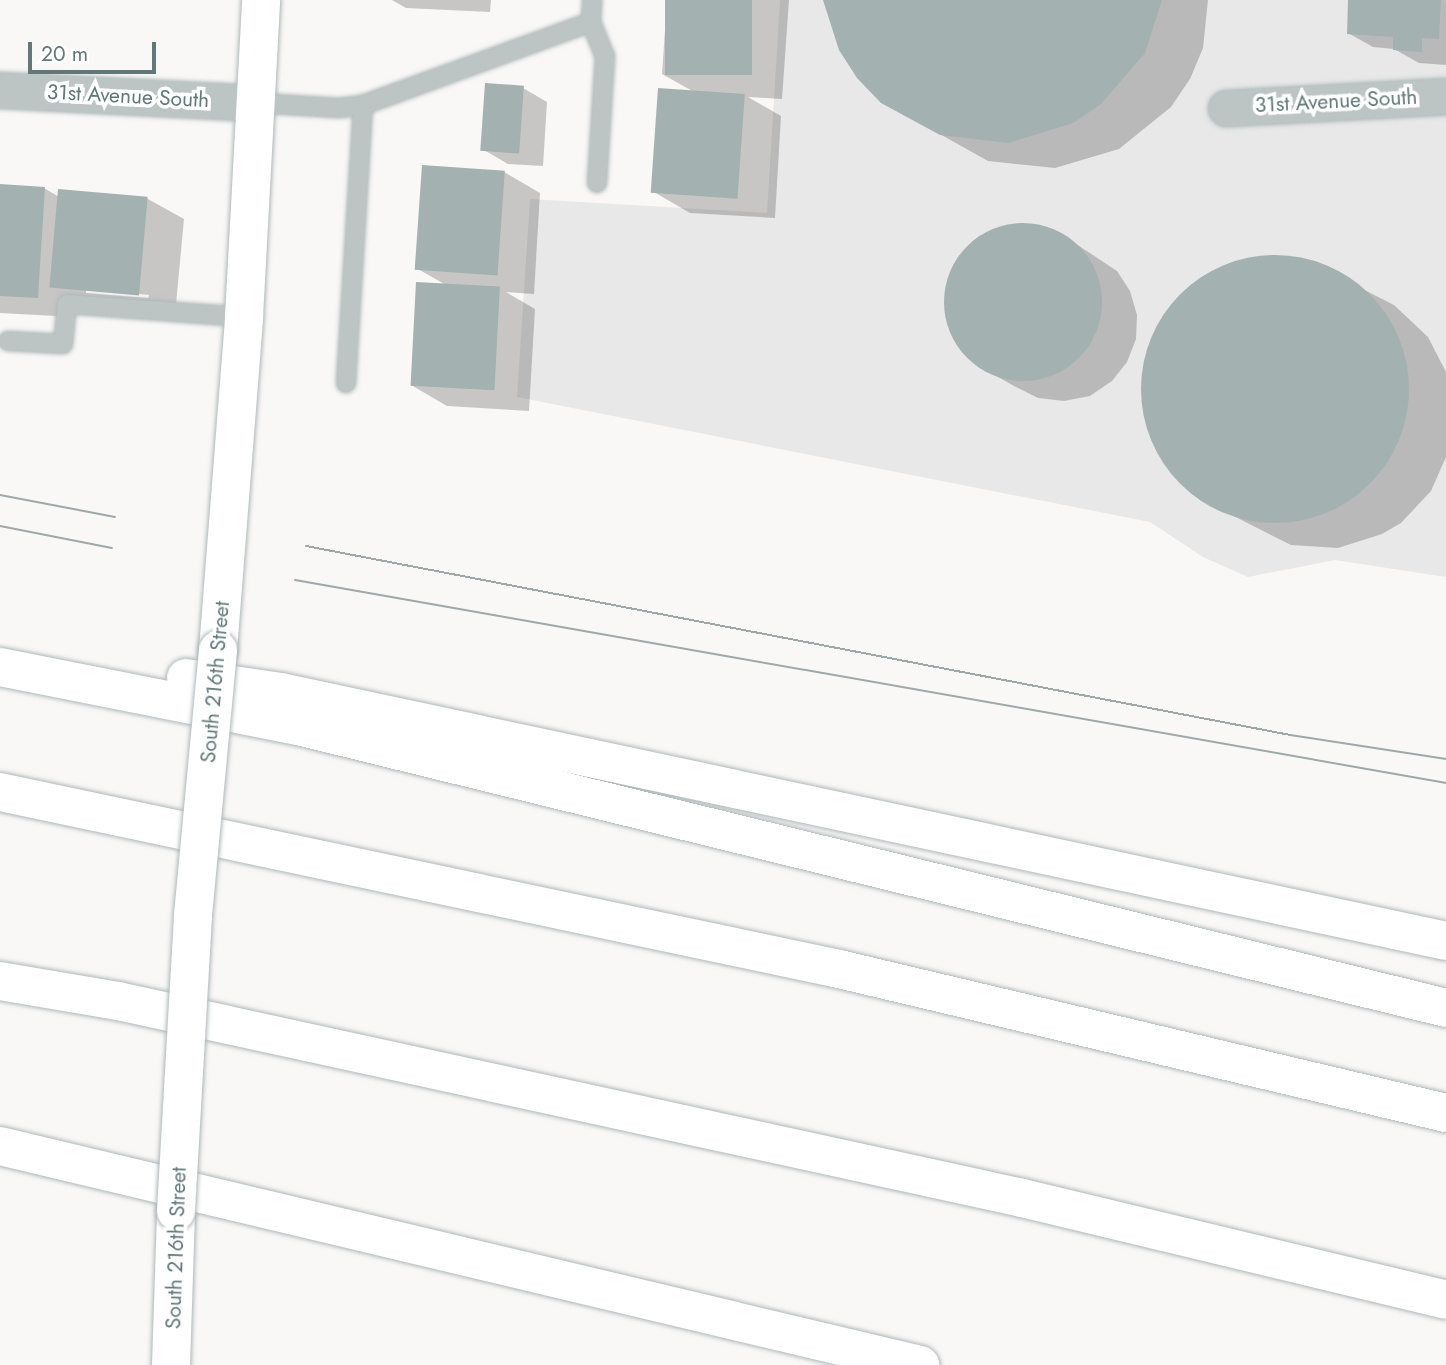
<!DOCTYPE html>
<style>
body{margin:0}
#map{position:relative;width:1446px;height:1365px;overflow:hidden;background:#f9f8f7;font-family:Jost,sans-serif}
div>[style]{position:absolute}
.built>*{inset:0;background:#e7e8e7}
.shadow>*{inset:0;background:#0003}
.building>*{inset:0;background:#a4b1b1;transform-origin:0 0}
.round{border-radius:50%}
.roads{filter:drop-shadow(0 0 2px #afb8b9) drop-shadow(0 0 2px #afb8b9)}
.lane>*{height:18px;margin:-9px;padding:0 9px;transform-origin:9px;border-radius:9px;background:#bcc4c4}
.street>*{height:35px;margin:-17.5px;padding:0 17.5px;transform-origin:17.5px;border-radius:17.5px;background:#bcc4c4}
.secondary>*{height:38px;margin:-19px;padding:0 19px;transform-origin:19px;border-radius:19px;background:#fff}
.highway>*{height:38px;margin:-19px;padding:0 19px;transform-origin:19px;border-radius:19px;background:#fff}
.tram>*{height:2px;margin:-1px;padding:0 1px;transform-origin:1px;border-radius:1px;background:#9da8a9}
.bridges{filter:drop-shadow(0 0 2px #afb8b9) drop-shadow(0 0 2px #afb8b9)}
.secondary-bridge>*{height:38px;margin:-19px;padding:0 19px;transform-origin:19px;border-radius:19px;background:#fff}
span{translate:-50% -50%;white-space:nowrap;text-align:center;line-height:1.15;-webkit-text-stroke:7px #fff;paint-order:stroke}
.street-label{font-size:21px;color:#627878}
.scale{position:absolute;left:28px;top:42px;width:128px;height:32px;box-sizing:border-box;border:4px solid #627878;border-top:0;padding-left:9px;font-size:21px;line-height:24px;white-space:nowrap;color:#627878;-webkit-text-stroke:5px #fff;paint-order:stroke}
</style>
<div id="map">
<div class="built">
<div style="clip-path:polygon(780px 0,1446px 0,1446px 577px,1335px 560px,1248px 577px,1203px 557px,1150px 522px,517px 397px,530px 199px,767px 213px)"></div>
</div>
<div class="shadow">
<div style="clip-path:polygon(392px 0,491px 0,490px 12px,406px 8px)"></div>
<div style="clip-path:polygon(667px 0,789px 0,782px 99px,748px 97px,781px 116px,775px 218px,690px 213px,654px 192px,694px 92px,662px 74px)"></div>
<div style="clip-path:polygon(826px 0,1208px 0,1203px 48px,1190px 79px,1171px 107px,1119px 149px,1055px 168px,988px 161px,929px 128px)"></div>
<div style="clip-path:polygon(1350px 0,1446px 0,1446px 65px,1419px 63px,1394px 49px,1373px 47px,1348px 33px)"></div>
<div style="clip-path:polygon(523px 88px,547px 102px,543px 166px,508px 164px,484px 150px)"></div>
<div style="clip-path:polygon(504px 172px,540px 193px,534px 294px,506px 292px,535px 309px,529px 411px,447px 406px,411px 385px,446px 285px,418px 269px)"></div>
<div style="clip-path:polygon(evenodd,0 186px,44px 188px,59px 197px,60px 191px,148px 199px,184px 219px,175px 315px,74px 301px,74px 317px,0 313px,0 186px,86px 289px,149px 295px,148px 298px,86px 293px,86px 289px)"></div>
<div style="clip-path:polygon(1013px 226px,1037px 226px,1061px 234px,1117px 271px,1130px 291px,1137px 315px,1136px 339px,1127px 362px,1112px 381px,1090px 396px,1064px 401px,1038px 398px,1014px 386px,977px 365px,959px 346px,948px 322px,946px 295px,953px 270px,968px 248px,990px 232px)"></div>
<div style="clip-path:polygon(1259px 257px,1305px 260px,1394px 305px,1428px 337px,1446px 372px,1446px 457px,1431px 491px,1401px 523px,1382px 534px,1338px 548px,1291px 545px,1202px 500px,1184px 486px,1157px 448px,1144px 404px,1146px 358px,1164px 316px,1195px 283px,1237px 262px)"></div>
</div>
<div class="building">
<div style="left:665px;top:0;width:87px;height:75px"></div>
<div style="clip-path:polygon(823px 0,1162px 0,1145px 53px,1101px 104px,1073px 123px,1008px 143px,940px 135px,881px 103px,857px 78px,839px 50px)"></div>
<div style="clip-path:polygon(1348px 0,1441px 0,1439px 39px,1422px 38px,1422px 52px,1393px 50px,1393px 37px,1347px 34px)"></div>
<div style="left:485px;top:83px;width:39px;height:68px;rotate:4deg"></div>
<div style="left:658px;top:88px;width:87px;height:105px;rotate:4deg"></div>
<div style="left:422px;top:165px;width:83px;height:105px;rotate:4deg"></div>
<div style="clip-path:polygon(0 184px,45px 187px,38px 298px,0 296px)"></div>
<div style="left:58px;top:189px;width:90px;height:99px;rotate:5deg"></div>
<div class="round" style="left:944px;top:223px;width:158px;height:158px"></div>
<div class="round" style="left:1141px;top:255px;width:268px;height:268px"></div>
<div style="left:416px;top:282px;width:84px;height:104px;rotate:3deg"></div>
</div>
<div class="roads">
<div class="lane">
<div style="left:591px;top:22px;width:37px;rotate:68deg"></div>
<div style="left:605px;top:56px;width:127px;rotate:93.6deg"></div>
<div style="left:256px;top:103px;width:83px;rotate:3.4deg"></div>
<div style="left:339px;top:108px;width:24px;rotate:-7deg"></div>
<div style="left:363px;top:105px;width:243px;rotate:-20deg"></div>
<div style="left:591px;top:22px;width:22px;rotate:-87deg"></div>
<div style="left:8px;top:341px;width:55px;rotate:3.1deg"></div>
<div style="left:63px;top:344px;width:40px;rotate:-84.3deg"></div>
<div style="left:67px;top:304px;width:177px;rotate:4.2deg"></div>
<div style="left:346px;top:383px;width:279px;rotate:-86.5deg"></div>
</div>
<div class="street">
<div style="left:0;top:90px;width:256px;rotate:2.9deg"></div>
<div style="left:1226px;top:108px;width:220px;rotate:-3.1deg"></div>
</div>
<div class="secondary">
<div style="left:218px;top:650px;width:334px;rotate:-85.5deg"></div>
<div style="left:244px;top:317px;width:317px;rotate:-86.9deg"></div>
<div style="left:171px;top:1365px;width:154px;rotate:-88.1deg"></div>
</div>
<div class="highway">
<div style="left:0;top:667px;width:304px;rotate:11.2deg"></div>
<div style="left:298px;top:726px;width:1182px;rotate:13.8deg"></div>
<div style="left:186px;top:678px;width:96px;rotate:8.4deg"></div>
<div style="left:281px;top:692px;width:1191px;rotate:12.06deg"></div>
<div style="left:0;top:792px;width:857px;rotate:11.91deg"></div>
<div style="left:839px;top:969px;width:624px;rotate:13.35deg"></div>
<div style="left:0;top:981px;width:120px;rotate:9.6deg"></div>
<div style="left:118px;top:1001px;width:925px;rotate:12.29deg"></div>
<div style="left:1022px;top:1198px;width:436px;rotate:13.5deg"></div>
<div style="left:0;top:1146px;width:946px;rotate:13.39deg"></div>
</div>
</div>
<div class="tram">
<div style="left:0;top:495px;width:117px;rotate:10.8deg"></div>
<div style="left:0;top:526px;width:114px;rotate:11.1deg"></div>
<div style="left:306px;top:546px;width:1002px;rotate:10.87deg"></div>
<div style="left:1290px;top:735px;width:158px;rotate:8.7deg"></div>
<div style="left:295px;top:580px;width:1169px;rotate:10deg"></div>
</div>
<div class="bridges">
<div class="secondary-bridge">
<div style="left:176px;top:1211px;width:296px;rotate:-86.7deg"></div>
<div style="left:193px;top:915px;width:266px;rotate:-84.6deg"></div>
</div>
</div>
<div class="street-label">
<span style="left:128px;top:96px;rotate:3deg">31st Avenue South</span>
<span style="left:1336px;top:101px;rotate:-3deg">31st Avenue South</span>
<span style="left:215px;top:682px;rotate:-85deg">South 216th Street</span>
<span style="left:176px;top:1248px;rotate:-88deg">South 216th Street</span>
</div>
<div class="scale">20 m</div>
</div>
